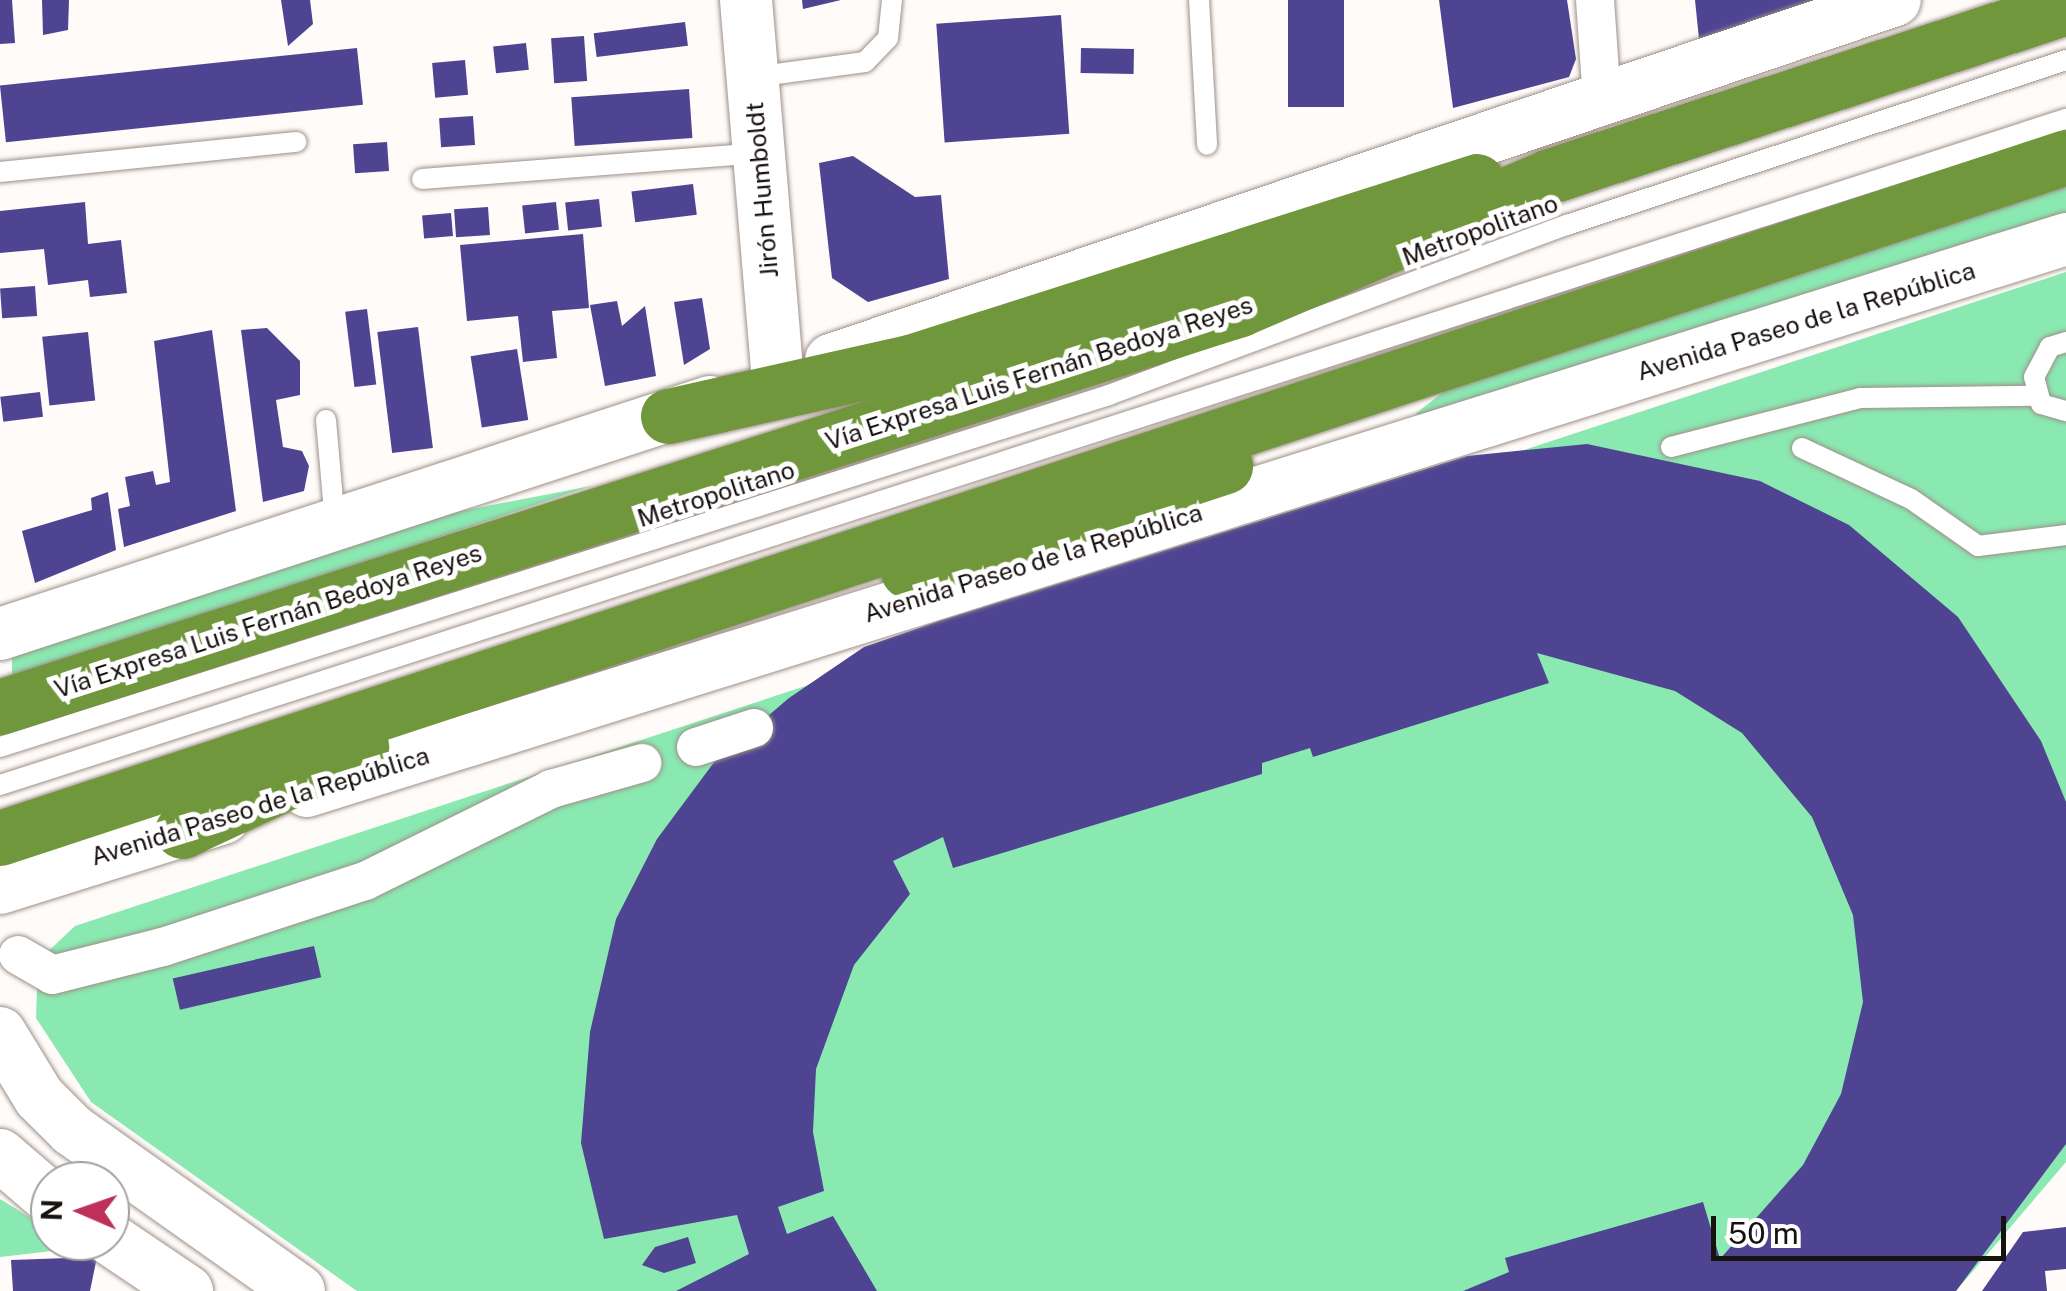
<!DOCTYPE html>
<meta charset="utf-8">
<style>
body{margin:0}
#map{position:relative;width:2066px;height:1291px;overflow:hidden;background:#fefbf9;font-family:"Public Sans",sans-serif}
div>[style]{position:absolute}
.green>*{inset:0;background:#8ae8b1}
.building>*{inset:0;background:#4e4492;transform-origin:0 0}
.roads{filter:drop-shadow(0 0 2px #9e8f87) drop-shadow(0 0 2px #9e8f87)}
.lane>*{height:20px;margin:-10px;padding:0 10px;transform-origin:10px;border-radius:10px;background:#fff}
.street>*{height:38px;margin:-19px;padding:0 19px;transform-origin:19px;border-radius:19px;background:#fff}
.secondary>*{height:52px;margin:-26px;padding:0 26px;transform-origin:26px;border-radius:26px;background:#fff}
.highway>*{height:55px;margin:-27.5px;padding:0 27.5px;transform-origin:27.5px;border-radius:27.5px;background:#70973b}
span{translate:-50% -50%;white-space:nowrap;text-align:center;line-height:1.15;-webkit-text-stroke:10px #fff;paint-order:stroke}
.street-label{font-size:25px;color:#17110f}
.north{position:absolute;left:30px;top:1161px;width:100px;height:100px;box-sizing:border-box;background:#fff;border:2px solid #a2a09f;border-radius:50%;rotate:272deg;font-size:28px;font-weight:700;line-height:40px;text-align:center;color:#17110f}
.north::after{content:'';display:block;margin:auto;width:35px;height:45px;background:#be2f59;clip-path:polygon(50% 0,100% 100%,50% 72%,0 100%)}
.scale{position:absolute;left:1711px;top:1216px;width:295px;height:45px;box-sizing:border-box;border:5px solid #17110f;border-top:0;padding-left:12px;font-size:30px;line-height:35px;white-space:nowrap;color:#17110f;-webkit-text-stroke:8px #fff;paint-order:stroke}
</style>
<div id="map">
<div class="green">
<div style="clip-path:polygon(2066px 185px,2066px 223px,1439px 420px,1415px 414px,1464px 376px)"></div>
<div style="clip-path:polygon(2066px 272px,2066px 1162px,1956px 1291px,357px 1291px,91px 1102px,36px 1018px,38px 961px,75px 926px)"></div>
<div style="clip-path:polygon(591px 486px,12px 680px,12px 640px,440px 515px)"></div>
<div style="clip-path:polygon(0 1199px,50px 1230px,50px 1241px,68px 1242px,69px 1249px,0 1257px)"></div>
</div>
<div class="building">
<div style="clip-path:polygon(0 0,12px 0,15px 43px,0 44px)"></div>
<div style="clip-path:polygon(42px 0,69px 0,68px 30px,43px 35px)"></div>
<div style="clip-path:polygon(281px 0,310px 0,313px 24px,288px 46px)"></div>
<div style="clip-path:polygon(802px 0,841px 0,803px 9px)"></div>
<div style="left:1288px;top:0;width:56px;height:107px"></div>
<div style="clip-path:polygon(1439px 0,1567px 0,1576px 59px,1569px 77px,1453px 108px)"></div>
<div style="clip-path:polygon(1695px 0,1818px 0,1818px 1px,1699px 39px)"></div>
<div style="left:1061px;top:15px;width:119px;height:125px;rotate:86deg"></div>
<div style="left:685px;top:22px;width:24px;height:92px;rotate:83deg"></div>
<div style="left:584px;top:36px;width:45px;height:33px;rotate:86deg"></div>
<div style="left:526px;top:43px;width:27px;height:33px;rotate:84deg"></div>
<div style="left:357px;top:48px;width:57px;height:359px;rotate:84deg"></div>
<div style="left:1081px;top:48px;width:53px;height:25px;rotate:1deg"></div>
<div style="left:465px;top:60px;width:35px;height:33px;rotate:85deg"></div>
<div style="left:689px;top:89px;width:49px;height:118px;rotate:86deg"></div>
<div style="left:473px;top:116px;width:29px;height:34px;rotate:86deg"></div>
<div style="left:387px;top:142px;width:29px;height:34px;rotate:86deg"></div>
<div style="clip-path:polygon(853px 156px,915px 197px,941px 195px,949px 279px,868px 302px,832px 278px,819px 163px)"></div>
<div style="left:693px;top:184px;width:31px;height:62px;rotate:83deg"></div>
<div style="left:599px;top:199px;width:28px;height:34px;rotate:84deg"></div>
<div style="clip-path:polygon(85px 202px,88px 244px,121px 240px,127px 293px,90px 297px,88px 280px,48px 285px,44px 249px,0 253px,0 211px)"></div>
<div style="left:556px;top:202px;width:28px;height:34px;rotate:84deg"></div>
<div style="left:488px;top:207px;width:28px;height:34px;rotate:86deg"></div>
<div style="left:451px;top:213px;width:23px;height:29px;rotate:85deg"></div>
<div style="clip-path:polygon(583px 234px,589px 308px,552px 311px,557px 358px,523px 362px,518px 316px,467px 321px,460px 245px)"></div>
<div style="left:35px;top:286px;width:30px;height:35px;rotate:86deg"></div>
<div style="clip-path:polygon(702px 298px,710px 349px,684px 365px,674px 302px)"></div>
<div style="clip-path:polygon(617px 301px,622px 326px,645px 306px,656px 376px,605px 386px,590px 305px)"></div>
<div style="left:367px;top:309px;width:76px;height:22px;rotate:83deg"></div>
<div style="left:418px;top:327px;width:122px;height:41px;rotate:83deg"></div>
<div style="clip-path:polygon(267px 328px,300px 361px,300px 395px,276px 400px,283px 447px,302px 451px,309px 466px,304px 491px,263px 502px,241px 330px)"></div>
<div style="clip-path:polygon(212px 330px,236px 511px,124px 547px,118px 509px,130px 506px,125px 477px,153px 471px,156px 485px,170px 482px,154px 341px)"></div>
<div style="left:88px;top:332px;width:69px;height:46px;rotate:84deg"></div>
<div style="left:517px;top:349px;width:72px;height:47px;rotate:81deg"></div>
<div style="left:40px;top:392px;width:25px;height:40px;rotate:83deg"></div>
<div style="clip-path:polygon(1587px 444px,1760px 481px,1849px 525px,1958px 617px,2041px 741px,2066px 802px,2066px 1144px,1956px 1291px,1463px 1291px,1509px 1272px,1505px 1258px,1703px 1202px,1720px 1259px,1803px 1165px,1841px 1094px,1863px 1002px,1853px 915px,1812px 817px,1742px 733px,1675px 691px,1537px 653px,1549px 683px,1313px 757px,1310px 748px,1262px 763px,1262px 774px,953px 868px,943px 837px,893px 861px,910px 894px,854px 965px,816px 1069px,813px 1132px,824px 1191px,778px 1207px,787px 1234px,833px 1216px,877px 1291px,676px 1291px,749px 1254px,737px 1215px,604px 1239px,581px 1143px,590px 1032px,616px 919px,657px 839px,715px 761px,789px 698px,864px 647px,939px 621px,1467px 456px)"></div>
<div style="clip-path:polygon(108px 492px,116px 550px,35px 583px,22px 531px,92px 510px,91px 498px)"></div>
<div style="left:314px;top:946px;width:32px;height:145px;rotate:77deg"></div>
<div style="clip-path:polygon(2066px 1227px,2066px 1269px,2045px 1271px,2047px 1291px,1982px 1291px,2023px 1232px)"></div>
<div style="clip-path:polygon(688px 1237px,696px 1263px,664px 1273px,642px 1265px,655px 1247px)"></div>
<div style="clip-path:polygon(97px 1257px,90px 1291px,13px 1291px,11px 1260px)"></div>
</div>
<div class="roads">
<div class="lane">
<div style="left:1199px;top:0;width:145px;rotate:86.8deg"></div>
<div style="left:754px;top:77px;width:112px;rotate:-7.7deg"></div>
<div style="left:865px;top:62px;width:33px;rotate:-46deg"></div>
<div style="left:888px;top:38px;width:38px;rotate:-84deg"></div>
<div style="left:0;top:172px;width:298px;rotate:-5.8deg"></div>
<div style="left:422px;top:179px;width:336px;rotate:-4.4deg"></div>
<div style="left:2066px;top:342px;width:17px;rotate:163deg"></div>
<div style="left:2050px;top:347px;width:34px;rotate:118deg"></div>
<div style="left:2034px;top:377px;width:28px;rotate:75deg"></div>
<div style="left:2041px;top:404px;width:26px;rotate:16deg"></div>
<div style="left:326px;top:420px;width:103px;rotate:85deg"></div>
<div style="left:1671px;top:447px;width:195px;rotate:-14.5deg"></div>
<div style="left:1860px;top:398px;width:174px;rotate:-0.7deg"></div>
<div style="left:1802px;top:448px;width:120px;rotate:25.1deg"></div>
<div style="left:1911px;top:499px;width:82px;rotate:35deg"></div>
<div style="left:1978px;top:546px;width:89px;rotate:-7.1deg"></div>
<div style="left:0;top:747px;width:1164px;rotate:-17.61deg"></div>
<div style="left:1109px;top:395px;width:489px;rotate:-20.4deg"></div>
<div style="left:1567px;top:225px;width:526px;rotate:-18.3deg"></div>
<div style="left:0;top:785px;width:2171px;rotate:-17.87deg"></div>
</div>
<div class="street">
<div style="left:1595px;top:0;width:99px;rotate:86deg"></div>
<div style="left:696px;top:747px;width:61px;rotate:-18.1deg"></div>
<div style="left:18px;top:955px;width:39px;rotate:30deg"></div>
<div style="left:52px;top:975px;width:114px;rotate:-14.2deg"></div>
<div style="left:163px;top:947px;width:213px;rotate:-18.1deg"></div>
<div style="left:365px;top:881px;width:208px;rotate:-26.3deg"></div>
<div style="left:551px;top:789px;width:95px;rotate:-15.9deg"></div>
</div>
<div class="secondary">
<div style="left:746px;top:0;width:380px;rotate:85.2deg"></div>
<div style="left:831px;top:360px;width:1123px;rotate:-18.69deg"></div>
<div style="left:0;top:634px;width:747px;rotate:-18.1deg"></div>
<div style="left:307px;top:791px;width:1844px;rotate:-17.42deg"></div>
<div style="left:0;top:888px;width:234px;rotate:-17.4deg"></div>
<div style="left:0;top:1033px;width:75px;rotate:58.6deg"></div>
<div style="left:39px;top:1097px;width:47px;rotate:45deg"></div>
<div style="left:72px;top:1130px;width:278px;rotate:35.3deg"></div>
<div style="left:0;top:1155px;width:66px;rotate:40.7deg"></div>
<div style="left:110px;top:1239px;width:93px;rotate:34deg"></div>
</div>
<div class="highway">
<div style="left:668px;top:416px;width:248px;rotate:-12.6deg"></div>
<div style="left:910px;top:362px;width:595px;rotate:-17.7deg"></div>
<div style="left:908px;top:571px;width:334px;rotate:-18.3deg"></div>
<div style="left:0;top:707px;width:1302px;rotate:-17.79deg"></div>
<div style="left:1240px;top:309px;width:337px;rotate:-23.2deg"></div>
<div style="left:1550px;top:176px;width:543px;rotate:-18.13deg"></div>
<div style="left:182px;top:831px;width:198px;rotate:-25.1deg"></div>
<div style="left:0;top:838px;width:2175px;rotate:-18.24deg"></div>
</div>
</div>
<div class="street-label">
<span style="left:762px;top:190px;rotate:-95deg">Jirón Humboldt</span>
<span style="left:1480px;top:230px;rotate:-20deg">Metropolitano</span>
<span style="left:1806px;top:321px;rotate:-17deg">Avenida Paseo de la República</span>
<span style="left:1039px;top:373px;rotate:-18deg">Vía Expresa Luis Fernán Bedoya Reyes</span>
<span style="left:716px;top:494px;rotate:-18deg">Metropolitano</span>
<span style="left:1033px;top:563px;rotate:-17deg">Avenida Paseo de la República</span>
<span style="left:268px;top:621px;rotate:-18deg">Vía Expresa Luis Fernán Bedoya Reyes</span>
<span style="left:260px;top:806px;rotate:-17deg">Avenida Paseo de la República</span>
</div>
<div class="north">N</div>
<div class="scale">50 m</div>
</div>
